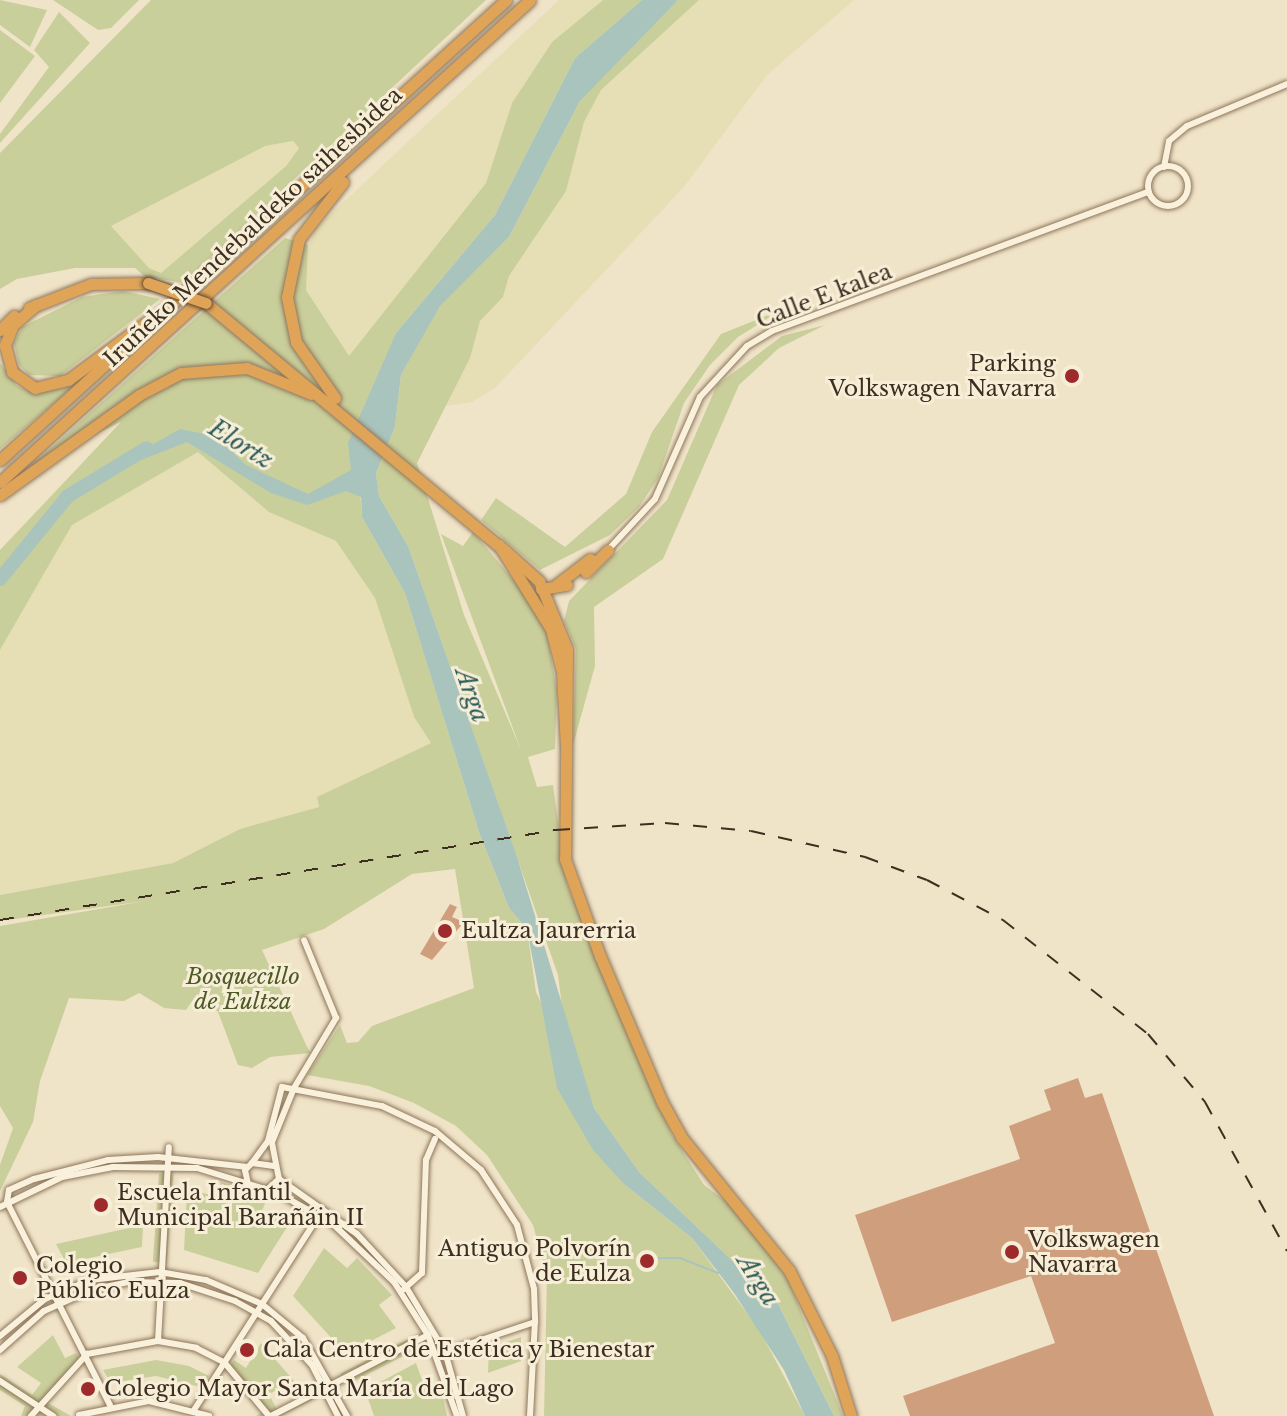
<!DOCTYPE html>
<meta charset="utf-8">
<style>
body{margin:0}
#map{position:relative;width:1287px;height:1416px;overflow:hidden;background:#f0e4c8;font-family:"Libre Baskerville",serif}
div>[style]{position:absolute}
.farmland>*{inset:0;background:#e6deb5}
.green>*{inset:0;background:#c9cf9b;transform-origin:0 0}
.water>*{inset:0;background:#a9c4bc}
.stream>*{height:2px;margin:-1px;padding:0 1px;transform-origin:1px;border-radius:1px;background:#a9c4bc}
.river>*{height:14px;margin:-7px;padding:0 7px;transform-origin:7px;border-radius:7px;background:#a9c4bc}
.building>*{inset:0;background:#cf9f7d}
.roads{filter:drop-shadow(0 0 2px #8d765c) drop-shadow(0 0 2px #8d765c)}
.street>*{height:6px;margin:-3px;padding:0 3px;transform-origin:3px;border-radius:3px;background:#faf1dc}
.street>.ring{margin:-3px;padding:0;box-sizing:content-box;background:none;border:6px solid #faf1dc;border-radius:50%}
.highway>*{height:11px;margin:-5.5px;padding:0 5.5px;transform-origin:5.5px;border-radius:5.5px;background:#e0a458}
.rail>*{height:2px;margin-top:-1px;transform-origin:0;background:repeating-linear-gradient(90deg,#3d2e20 0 14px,transparent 0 28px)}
.bridges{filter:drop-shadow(0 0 2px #5b4430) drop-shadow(0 0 2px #5b4430)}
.highway-bridge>*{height:11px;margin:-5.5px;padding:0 5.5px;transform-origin:5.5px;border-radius:5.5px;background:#e0a458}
.dots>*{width:22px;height:22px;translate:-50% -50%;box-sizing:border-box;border:4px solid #f7eed8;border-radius:50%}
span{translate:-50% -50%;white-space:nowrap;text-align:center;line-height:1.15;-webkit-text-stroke:6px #f7eed8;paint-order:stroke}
.street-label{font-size:22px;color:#3d2e20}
.poi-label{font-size:22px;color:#3d2e20}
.right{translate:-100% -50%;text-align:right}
.left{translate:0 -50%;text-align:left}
.park-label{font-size:22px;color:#4d5a26;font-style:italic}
.water-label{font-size:24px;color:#2f5d5a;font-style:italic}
</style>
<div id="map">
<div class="farmland">
<div style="clip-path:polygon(559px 0,603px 0,552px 42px,512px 103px,486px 183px,349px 357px,306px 290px,303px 261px,316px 228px)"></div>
<div style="clip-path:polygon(699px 0,854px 0,767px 75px,684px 187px,495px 388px,472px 402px,445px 406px,480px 321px,503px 297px,509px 276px,566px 191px,584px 122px,601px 90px)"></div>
<div style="clip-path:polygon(293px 141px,299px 148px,286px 166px,161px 273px,149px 268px,110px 225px,265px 146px)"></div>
<div style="clip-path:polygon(198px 451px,269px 512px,336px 541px,375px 598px,414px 717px,431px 743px,317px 797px,319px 807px,240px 829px,173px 863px,0 895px,0 650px,72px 525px)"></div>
</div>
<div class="green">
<div style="clip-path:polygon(0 0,47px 10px,30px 47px,0 25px)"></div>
<div style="clip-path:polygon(53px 0,139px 0,111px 28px,98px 30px)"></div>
<div style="clip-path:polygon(evenodd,151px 0,486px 0,183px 283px,144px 276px,135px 268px,75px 268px,17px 279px,0 289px,0 153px,151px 0,293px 141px,299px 148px,286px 166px,161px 273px,149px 268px,111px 226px,265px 146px,293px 141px)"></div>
<div style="clip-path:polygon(603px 0,642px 0,575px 58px,495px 215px,396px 333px,358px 462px,362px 517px,405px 593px,479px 832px,509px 908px,527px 929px,536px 992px,625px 1185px,692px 1238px,760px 1331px,805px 1416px,544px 1416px,547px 1275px,533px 1225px,487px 1155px,456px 1126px,414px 1103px,369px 1086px,307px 1075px,340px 1025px,347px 1043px,358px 1042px,372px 1026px,474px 988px,455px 869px,412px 874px,324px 929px,262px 950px,310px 1053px,270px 1057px,252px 1068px,238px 1065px,218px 1012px,197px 994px,186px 1010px,164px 1008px,139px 993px,124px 1001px,69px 998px,40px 1081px,33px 1122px,0 1191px,0 1165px,13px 1128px,0 1106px,0 926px,145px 901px,0 921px,0 895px,173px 863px,240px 829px,319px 807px,317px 797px,431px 743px,414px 717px,375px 598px,336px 541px,269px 512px,198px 452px,72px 525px,0 650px,0 550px,121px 422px,31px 466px,285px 238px,308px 245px,306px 290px,349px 356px,486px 183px,512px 103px,552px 42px)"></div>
<div style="clip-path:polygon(678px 0,699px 0,601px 90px,584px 122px,566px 191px,509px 276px,503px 297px,480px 321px,470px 358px,417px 463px,464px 615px,521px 750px,441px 534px,463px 546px,473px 532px,544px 616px,557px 691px,555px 749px,528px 757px,537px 787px,553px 785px,567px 885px,672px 1135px,704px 1185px,740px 1212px,788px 1280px,843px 1416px,834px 1416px,778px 1304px,639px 1172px,594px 1108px,564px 1022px,558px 975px,408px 546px,379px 496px,376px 473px,395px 427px,401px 375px,440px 305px,509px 237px,580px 101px,603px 71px)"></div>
<div style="clip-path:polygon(59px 12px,90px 43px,0 143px,0 134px,49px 67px,34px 50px)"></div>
<div style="clip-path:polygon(0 30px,35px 56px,0 103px)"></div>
<div style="clip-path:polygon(123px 291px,160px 299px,60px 376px,29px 375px,19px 365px,14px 343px,22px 327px,82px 297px)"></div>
<div style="clip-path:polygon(783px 309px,738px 337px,710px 365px,684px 403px,658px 478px,639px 507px,610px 535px,540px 570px,481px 520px,496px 498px,565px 547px,626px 494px,652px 432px,721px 334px)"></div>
<div style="clip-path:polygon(825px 325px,779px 348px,739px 385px,663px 559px,594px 607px,595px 666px,573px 745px,576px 649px,564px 621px,569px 601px,667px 500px,717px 385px,782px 336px)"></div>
<div style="clip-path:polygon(0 363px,17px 386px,33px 393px,74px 386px,0 449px)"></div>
<div style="left:159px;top:1174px;width:14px;height:88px;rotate:4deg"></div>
<div style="clip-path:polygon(221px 1182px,268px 1196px,262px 1211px,289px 1224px,258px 1273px,184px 1250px,187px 1190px,218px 1196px)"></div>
<div style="clip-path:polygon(143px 1225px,142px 1247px,66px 1263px,56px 1244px)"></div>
<div style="clip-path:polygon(324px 1248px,347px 1268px,357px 1258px,392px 1295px,379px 1305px,396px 1328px,346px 1354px,293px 1296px)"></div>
<div style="clip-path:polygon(53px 1335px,65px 1358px,76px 1353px,83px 1364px,43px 1400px,71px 1416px,21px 1416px,25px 1406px,0 1390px,0 1374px,32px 1395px,41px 1383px,17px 1367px)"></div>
<div style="left:416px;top:1335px;width:13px;height:85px;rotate:63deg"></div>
<div style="clip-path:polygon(521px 1337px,521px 1361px,488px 1373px,489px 1348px)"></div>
<div style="clip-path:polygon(261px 1343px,294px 1381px,269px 1394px,277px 1410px,314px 1390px,318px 1397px,281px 1416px,256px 1416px,263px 1412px,227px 1371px,234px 1360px,246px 1368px)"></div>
<div style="clip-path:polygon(156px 1360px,189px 1366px,209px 1376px,200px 1387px,156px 1376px,111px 1383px,103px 1370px)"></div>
<div style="clip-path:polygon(416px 1363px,427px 1394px,441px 1389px,447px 1416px,374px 1416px,365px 1390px)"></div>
</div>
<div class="water">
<div style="clip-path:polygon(642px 0,678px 0,580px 101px,509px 237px,440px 306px,401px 375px,395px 427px,376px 473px,379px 496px,408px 546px,517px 857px,594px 1108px,639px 1172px,778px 1304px,834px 1416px,805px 1416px,784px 1370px,734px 1293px,692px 1238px,625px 1185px,593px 1150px,557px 1088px,527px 929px,509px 908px,479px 832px,405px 593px,362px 517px,361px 497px,346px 491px,307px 505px,271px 493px,187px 442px,88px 481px,180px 429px,215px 436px,246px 465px,308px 494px,351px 470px,348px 443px,396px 333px,495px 215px,575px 58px)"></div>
</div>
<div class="stream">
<div style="left:656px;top:1258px;width:24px"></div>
<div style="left:680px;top:1258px;width:41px;rotate:21.5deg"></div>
</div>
<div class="river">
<div style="left:0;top:579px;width:107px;rotate:-50.7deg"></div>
<div style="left:68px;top:496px;width:92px;rotate:-31.3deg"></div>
</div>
<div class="building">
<div style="clip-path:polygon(450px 904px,457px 907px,452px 917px,464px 922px,432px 960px,420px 954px)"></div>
<div style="clip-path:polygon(1078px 1078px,1085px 1098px,1102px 1093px,1214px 1416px,910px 1416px,903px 1396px,1055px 1343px,1031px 1276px,892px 1322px,855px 1215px,1020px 1159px,1009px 1126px,1051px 1110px,1044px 1090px)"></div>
</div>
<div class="roads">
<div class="street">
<div class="ring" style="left:1148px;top:166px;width:34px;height:34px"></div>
<div style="left:1164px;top:167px;width:26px;rotate:-79deg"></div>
<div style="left:1169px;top:141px;width:23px;rotate:-40deg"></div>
<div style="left:1187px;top:126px;width:108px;rotate:-22.8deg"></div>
<div style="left:608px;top:550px;width:69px;rotate:-47.3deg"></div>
<div style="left:655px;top:499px;width:111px;rotate:-66.2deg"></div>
<div style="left:700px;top:397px;width:69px;rotate:-47.3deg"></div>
<div style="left:747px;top:346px;width:29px;rotate:-31deg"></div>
<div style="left:772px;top:331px;width:401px;rotate:-20.3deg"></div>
<div style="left:252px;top:1163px;width:27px;rotate:-54deg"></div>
<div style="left:268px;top:1141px;width:56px;rotate:-75.5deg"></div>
<div style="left:282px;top:1087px;width:102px;rotate:10.8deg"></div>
<div style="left:382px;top:1106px;width:59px;rotate:25.3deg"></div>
<div style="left:435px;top:1131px;width:60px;rotate:40.3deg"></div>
<div style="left:481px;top:1170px;width:66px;rotate:56.8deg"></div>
<div style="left:517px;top:1225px;width:66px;rotate:75.1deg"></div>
<div style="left:534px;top:1289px;width:33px;rotate:88deg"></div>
<div style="left:535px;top:1322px;width:95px;rotate:161.6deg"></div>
<div style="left:279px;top:1179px;width:95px;rotate:35.2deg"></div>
<div style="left:357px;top:1234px;width:72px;rotate:47.2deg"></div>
<div style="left:406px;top:1287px;width:76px;rotate:59deg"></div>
<div style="left:445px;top:1352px;width:66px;rotate:74.3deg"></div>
<div style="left:248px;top:1184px;width:14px;rotate:-102deg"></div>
<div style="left:245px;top:1170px;width:10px;rotate:-45deg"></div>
<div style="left:252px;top:1163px;width:22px;rotate:8deg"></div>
<div style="left:267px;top:1190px;width:16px;rotate:-43deg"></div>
<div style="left:279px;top:1179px;width:38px;rotate:-101deg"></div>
<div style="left:272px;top:1142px;width:58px;rotate:-67.8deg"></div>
<div style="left:294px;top:1088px;width:82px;rotate:-59deg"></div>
<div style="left:336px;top:1018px;width:84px;rotate:-112.3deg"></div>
<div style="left:7px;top:1202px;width:12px;rotate:-81deg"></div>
<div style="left:9px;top:1190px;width:27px;rotate:-24deg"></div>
<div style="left:34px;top:1179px;width:76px;rotate:-14.4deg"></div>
<div style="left:108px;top:1160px;width:50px;rotate:-3.4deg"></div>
<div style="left:158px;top:1157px;width:90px;rotate:6.4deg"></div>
<div style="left:7px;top:1202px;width:228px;rotate:63.1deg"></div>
<div style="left:0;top:1207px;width:69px;rotate:-25.8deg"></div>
<div style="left:62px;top:1177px;width:52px;rotate:-11.1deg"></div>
<div style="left:113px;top:1167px;width:84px;rotate:0.7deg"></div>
<div style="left:197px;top:1168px;width:85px;rotate:17.2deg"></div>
<div style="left:278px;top:1193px;width:63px;rotate:29.4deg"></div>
<div style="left:333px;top:1224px;width:84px;rotate:43.6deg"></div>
<div style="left:394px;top:1282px;width:63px;rotate:57.3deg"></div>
<div style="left:428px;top:1335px;width:86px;rotate:70.3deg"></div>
<div style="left:404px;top:1289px;width:24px;rotate:-42deg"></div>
<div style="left:422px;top:1273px;width:113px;rotate:-88deg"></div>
<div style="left:426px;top:1160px;width:23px;rotate:-67deg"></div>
<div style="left:0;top:1336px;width:58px;rotate:-39.4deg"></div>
<div style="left:45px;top:1299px;width:49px;rotate:-22.9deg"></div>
<div style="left:90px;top:1280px;width:70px;rotate:-6.5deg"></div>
<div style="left:160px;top:1272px;width:47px;rotate:9.9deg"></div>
<div style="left:206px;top:1280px;width:61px;rotate:23.2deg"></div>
<div style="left:262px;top:1304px;width:53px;rotate:39.7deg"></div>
<div style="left:303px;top:1338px;width:90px;rotate:60.6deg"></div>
<div style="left:158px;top:1341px;width:194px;rotate:-86.8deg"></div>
<div style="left:0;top:1350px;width:59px;rotate:-41.6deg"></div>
<div style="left:44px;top:1311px;width:51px;rotate:-24.1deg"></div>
<div style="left:91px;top:1290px;width:39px;rotate:-12deg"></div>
<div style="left:129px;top:1282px;width:51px;rotate:1.1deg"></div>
<div style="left:180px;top:1283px;width:58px;rotate:18.1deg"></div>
<div style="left:235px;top:1301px;width:41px;rotate:29.1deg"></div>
<div style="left:271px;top:1321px;width:60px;rotate:47deg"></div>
<div style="left:312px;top:1365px;width:57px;rotate:63deg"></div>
<div style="left:0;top:1381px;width:64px;rotate:33.4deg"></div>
<div style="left:194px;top:1410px;width:232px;rotate:-57.3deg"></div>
<div style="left:79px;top:1415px;width:71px;rotate:-11.3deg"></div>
<div style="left:149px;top:1401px;width:62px;rotate:14deg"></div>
<div style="left:31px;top:1416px;width:84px;rotate:-47.9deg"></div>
<div style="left:87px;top:1354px;width:72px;rotate:-10.4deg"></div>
<div style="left:158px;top:1341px;width:39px;rotate:10deg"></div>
<div style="left:196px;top:1348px;width:31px;rotate:27deg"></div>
<div style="left:224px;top:1362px;width:70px;rotate:50.2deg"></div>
<div style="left:271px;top:1416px;width:177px;rotate:-27.3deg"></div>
<div style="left:530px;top:1416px;width:94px;rotate:-87deg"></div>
</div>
<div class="highway">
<div style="left:206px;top:303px;width:388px;rotate:39.7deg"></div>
<div style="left:36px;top:305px;width:30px;rotate:139deg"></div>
<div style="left:13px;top:325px;width:22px;rotate:112deg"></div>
<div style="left:5px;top:345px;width:28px;rotate:75deg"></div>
<div style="left:12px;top:372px;width:28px;rotate:35deg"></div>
<div style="left:35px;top:388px;width:34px;rotate:-14deg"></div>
<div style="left:68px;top:380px;width:99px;rotate:-36.4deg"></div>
<div style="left:29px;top:308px;width:66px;rotate:-21.2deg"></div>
<div style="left:91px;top:284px;width:57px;rotate:-1deg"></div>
<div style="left:0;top:330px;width:20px;rotate:-45deg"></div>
<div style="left:335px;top:398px;width:68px;rotate:-124.9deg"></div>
<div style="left:296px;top:342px;width:46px;rotate:-101.3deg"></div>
<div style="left:287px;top:297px;width:59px;rotate:-78.3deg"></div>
<div style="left:299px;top:239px;width:72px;rotate:-52.3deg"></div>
<div style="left:0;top:460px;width:684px;rotate:-42.27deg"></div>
<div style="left:0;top:482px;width:716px;rotate:-42.28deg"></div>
<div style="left:0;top:495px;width:171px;rotate:-35.7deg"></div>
<div style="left:139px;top:395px;width:47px;rotate:-27.6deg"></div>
<div style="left:181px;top:373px;width:66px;rotate:-4.3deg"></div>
<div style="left:247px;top:368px;width:69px;rotate:22.1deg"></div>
<div style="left:586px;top:572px;width:31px;rotate:-45deg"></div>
<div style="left:556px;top:585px;width:43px;rotate:-37.4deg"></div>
<div style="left:541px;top:589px;width:26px;rotate:-9deg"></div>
<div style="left:566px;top:746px;width:74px;rotate:-93.1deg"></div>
<div style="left:562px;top:672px;width:44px;rotate:-104.3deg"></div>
<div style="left:551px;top:629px;width:99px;rotate:-121.8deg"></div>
<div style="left:499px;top:545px;width:54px;rotate:42deg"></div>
<div style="left:539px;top:581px;width:74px;rotate:67.6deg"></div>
<div style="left:567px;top:649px;width:210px;rotate:90.5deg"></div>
<div style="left:565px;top:859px;width:103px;rotate:70.2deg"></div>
<div style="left:600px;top:956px;width:159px;rotate:67deg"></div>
<div style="left:662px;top:1102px;width:41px;rotate:60.9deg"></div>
<div style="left:682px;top:1138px;width:170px;rotate:51deg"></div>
<div style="left:789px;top:1270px;width:96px;rotate:63.4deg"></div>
<div style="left:832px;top:1356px;width:63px;rotate:72.4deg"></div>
</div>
</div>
<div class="rail">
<div style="left:0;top:920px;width:563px;rotate:-9.19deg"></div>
<div style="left:556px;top:830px;width:109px;rotate:-3.7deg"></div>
<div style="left:665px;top:823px;width:86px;rotate:5.3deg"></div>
<div style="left:751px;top:831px;width:117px;rotate:12.8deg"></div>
<div style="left:865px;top:857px;width:66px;rotate:20.4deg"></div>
<div style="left:927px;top:880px;width:86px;rotate:27.8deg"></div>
<div style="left:1003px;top:920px;width:184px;rotate:38.2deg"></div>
<div style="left:1148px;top:1034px;width:89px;rotate:50deg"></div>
<div style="left:1205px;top:1102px;width:170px;rotate:61.2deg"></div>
</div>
<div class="bridges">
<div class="highway-bridge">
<div style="left:148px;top:283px;width:61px;rotate:19deg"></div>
</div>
</div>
<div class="dots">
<div style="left:1072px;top:376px;background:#9e2a2b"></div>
<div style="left:445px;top:931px;background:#9e2a2b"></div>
<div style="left:101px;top:1205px;background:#9e2a2b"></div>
<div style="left:1012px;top:1252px;background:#9e2a2b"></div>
<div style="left:647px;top:1261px;background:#9e2a2b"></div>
<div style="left:20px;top:1278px;background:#9e2a2b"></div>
<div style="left:247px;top:1350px;background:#9e2a2b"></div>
<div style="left:88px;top:1389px;background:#9e2a2b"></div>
</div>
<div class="street-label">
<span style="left:253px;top:227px;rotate:-43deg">Iruñeko Mendebaldeko saihesbidea</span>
<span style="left:824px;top:296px;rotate:-21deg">Calle E kalea</span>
</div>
<div class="poi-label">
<span class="right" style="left:1056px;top:376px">Parking<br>Volkswagen Navarra</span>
<span class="left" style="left:461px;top:931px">Eultza Jaurerria</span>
<span class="left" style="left:117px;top:1205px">Escuela Infantil<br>Municipal Barañáin II</span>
<span class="left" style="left:1028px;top:1252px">Volkswagen<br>Navarra</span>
<span class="right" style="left:631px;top:1261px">Antiguo Polvorín<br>de Eulza</span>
<span class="left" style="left:36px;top:1278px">Colegio<br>Público Eulza</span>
<span class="left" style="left:263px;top:1350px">Cala Centro de Estética y Bienestar</span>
<span class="left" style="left:104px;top:1389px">Colegio Mayor Santa María del Lago</span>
</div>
<div class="park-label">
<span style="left:243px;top:989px">Bosquecillo<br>de Eultza</span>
</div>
<div class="water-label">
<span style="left:241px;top:444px;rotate:32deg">Elortz</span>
<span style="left:472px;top:695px;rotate:71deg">Arga</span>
<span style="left:758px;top:1280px;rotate:58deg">Arga</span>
</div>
</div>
